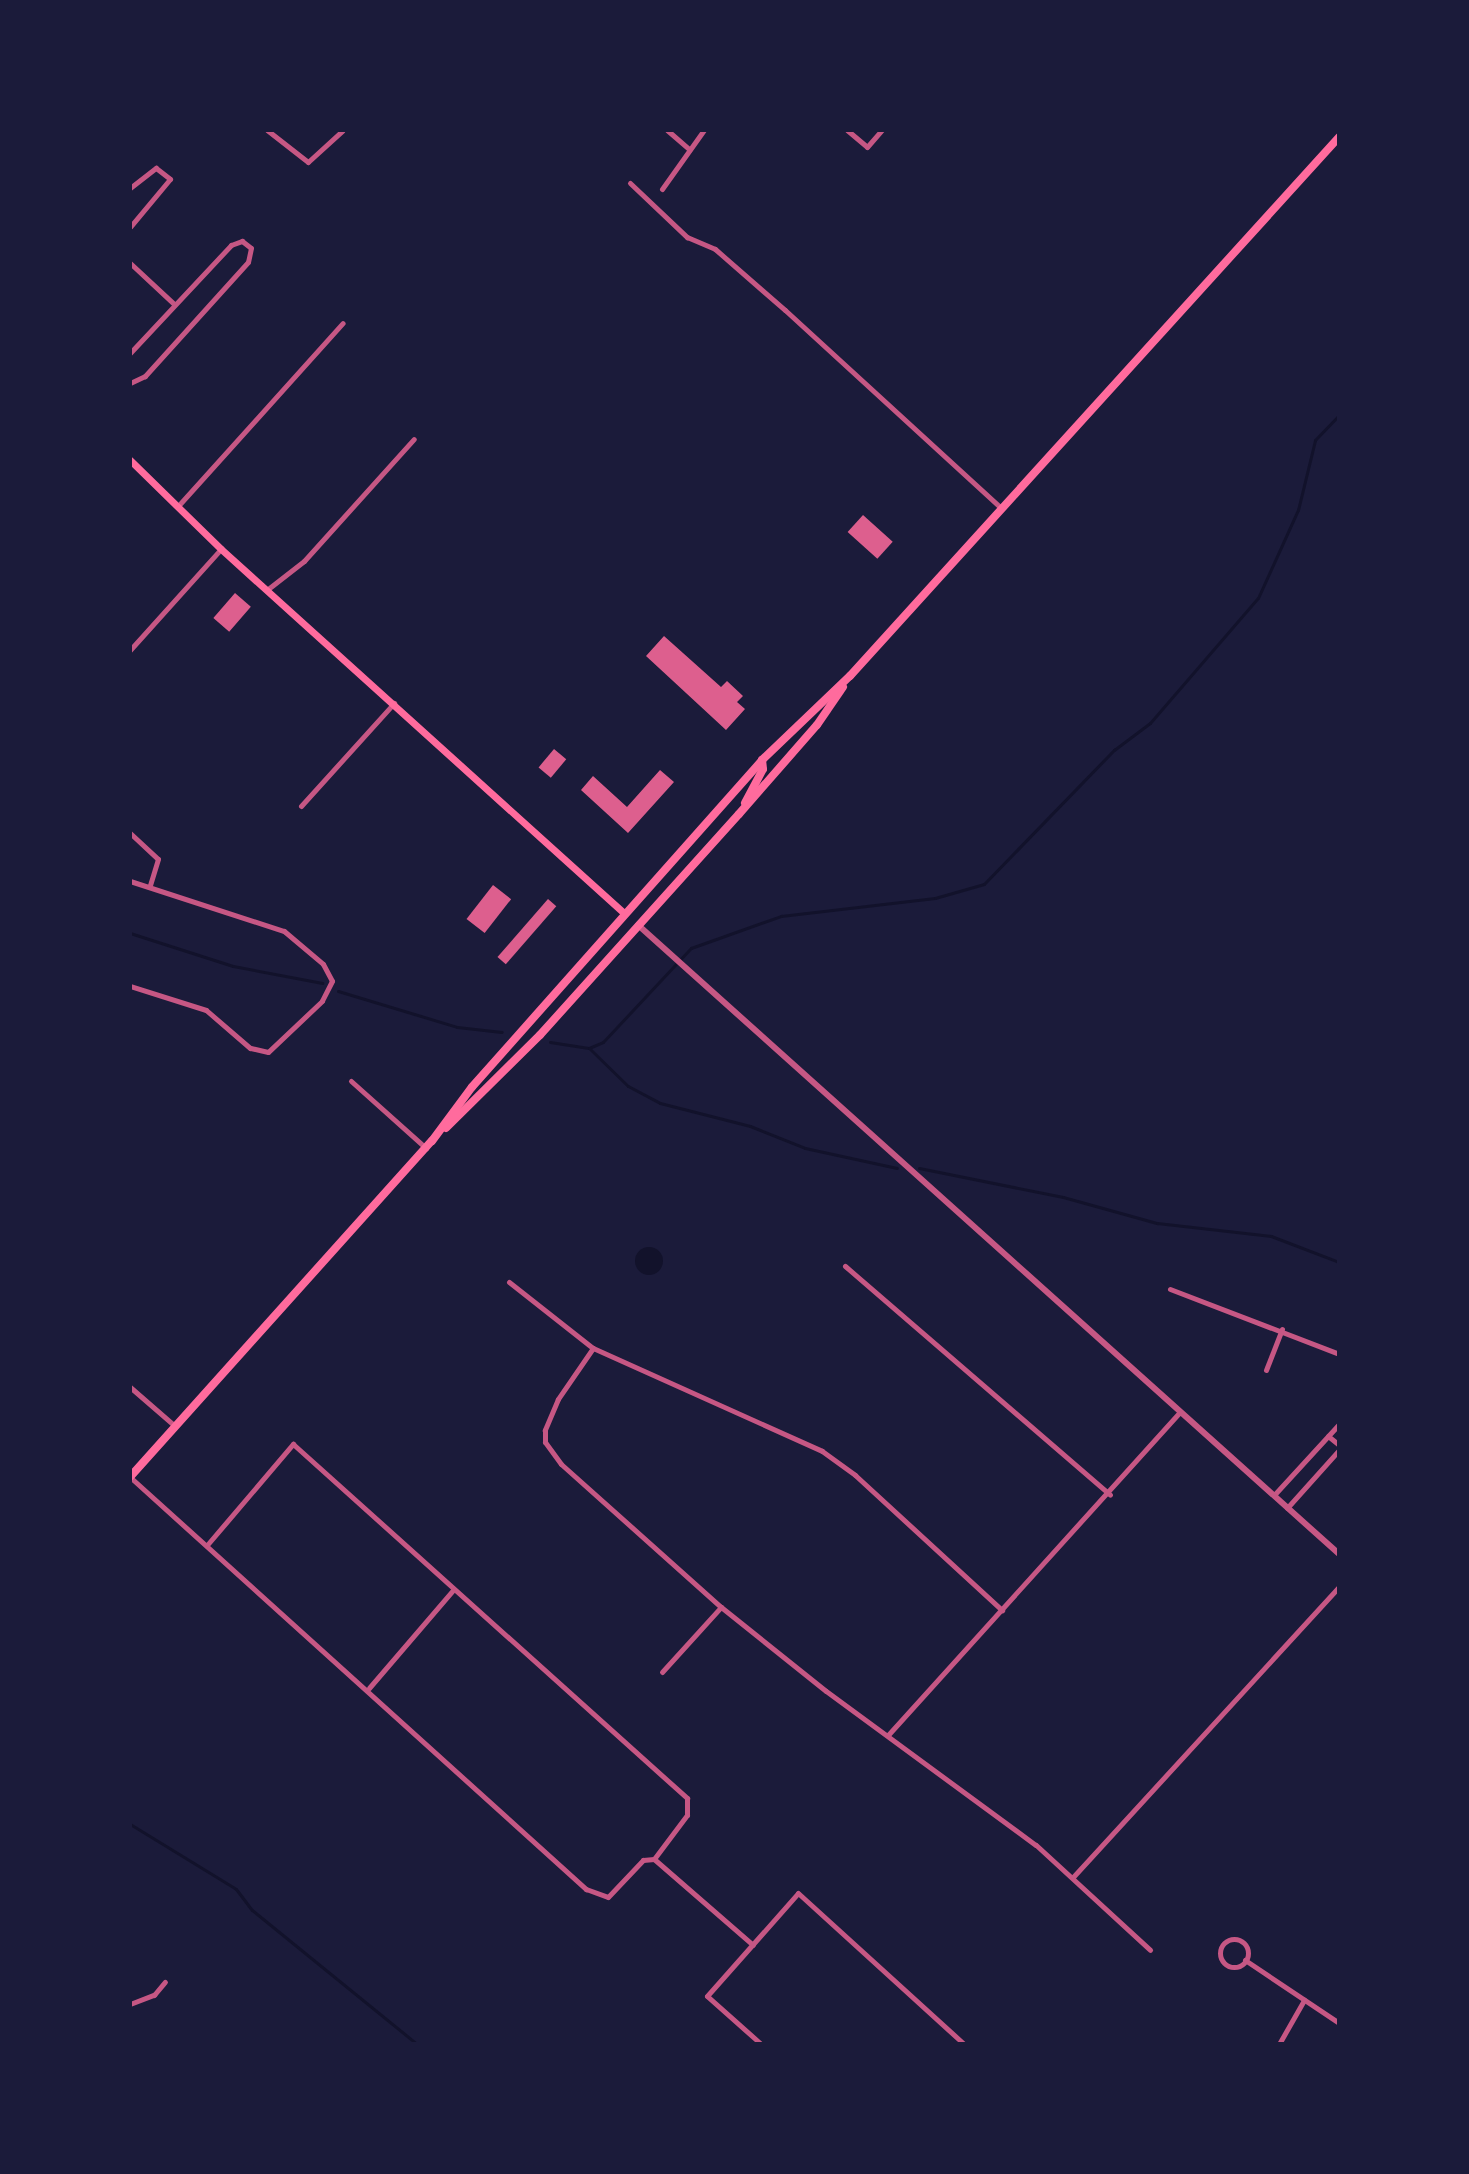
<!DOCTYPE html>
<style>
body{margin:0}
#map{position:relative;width:1469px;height:2174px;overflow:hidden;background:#1b1b3a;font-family:"Sofia Sans Condensed",sans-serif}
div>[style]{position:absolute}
.water>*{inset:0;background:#12122b}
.round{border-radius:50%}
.stream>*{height:3px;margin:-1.5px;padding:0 1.5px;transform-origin:1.5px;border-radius:1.5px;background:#12122b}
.building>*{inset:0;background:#dd5f8e;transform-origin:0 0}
.minor>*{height:5px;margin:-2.5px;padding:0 2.5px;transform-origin:2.5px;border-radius:2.5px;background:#c65784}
.minor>.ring{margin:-2.5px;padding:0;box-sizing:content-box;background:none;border:5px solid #c65784;border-radius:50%}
.tertiary>*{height:6px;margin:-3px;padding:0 3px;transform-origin:3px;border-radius:3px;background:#c65784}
.secondary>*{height:7px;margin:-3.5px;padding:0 3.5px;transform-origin:3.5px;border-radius:3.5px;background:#ff6b9d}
.primary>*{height:8px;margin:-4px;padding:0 4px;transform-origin:4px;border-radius:4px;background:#ff6b9d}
span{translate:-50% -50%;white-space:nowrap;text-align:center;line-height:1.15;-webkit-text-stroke:6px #1b1b3a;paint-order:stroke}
.frame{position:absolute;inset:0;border:132px solid #1b1b3a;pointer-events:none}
</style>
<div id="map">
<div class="water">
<div class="round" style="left:635px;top:1247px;width:28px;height:28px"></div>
</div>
<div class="stream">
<div style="left:130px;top:933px;width:108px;rotate:17.8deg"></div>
<div style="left:233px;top:966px;width:91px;rotate:10.8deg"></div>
<div style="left:338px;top:991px;width:124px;rotate:16.8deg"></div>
<div style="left:457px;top:1027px;width:45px;rotate:6.3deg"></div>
<div style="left:550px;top:1042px;width:39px;rotate:9deg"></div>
<div style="left:589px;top:1048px;width:15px;rotate:-23deg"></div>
<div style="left:603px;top:1042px;width:129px;rotate:-46.9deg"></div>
<div style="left:691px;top:948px;width:96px;rotate:-19.6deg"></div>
<div style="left:781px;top:916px;width:155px;rotate:-6.7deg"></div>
<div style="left:935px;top:898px;width:51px;rotate:-15.9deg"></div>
<div style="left:984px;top:884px;width:187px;rotate:-45.9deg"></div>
<div style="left:1114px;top:750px;width:45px;rotate:-36.9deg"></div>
<div style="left:1150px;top:723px;width:165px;rotate:-49.2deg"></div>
<div style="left:1258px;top:598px;width:97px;rotate:-65.6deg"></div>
<div style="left:1298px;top:510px;width:72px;rotate:-76.3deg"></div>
<div style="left:1315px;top:440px;width:35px;rotate:-46deg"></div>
<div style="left:589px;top:1048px;width:54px;rotate:44.3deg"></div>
<div style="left:628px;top:1086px;width:36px;rotate:28deg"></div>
<div style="left:660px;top:1103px;width:93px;rotate:14.3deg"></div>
<div style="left:750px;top:1126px;width:59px;rotate:21.8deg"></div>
<div style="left:805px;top:1148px;width:94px;rotate:12.3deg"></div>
<div style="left:919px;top:1168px;width:147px;rotate:11.4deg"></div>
<div style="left:1063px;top:1197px;width:98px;rotate:15.5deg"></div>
<div style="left:1157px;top:1223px;width:115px;rotate:6.5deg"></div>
<div style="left:1271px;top:1236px;width:73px;rotate:20.9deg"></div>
<div style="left:130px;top:1824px;width:124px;rotate:31.5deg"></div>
<div style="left:236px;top:1889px;width:26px;rotate:53deg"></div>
<div style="left:252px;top:1910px;width:213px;rotate:39.1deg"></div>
</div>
<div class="building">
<div style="left:863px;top:515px;width:40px;height:23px;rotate:42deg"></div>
<div style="left:235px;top:593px;width:21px;height:33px;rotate:41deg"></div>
<div style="clip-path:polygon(664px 636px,721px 687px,727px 681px,743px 696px,737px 702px,745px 709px,726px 730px,646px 656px)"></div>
<div style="left:554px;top:749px;width:16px;height:24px;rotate:40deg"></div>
<div style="clip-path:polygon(660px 770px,674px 782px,628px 833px,581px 790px,593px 776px,627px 807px)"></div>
<div style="left:493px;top:885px;width:23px;height:43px;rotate:38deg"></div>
<div style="left:548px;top:899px;width:11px;height:77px;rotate:41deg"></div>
</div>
<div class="minor">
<div style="left:267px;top:130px;width:52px;rotate:38deg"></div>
<div style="left:308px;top:162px;width:47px;rotate:-42.4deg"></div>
<div style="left:667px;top:130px;width:30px;rotate:41deg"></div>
<div style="left:847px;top:130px;width:26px;rotate:40deg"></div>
<div style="left:867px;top:147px;width:23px;rotate:-49deg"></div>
<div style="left:630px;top:183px;width:79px;rotate:43.5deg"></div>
<div style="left:687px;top:237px;width:30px;rotate:23deg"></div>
<div style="left:715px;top:249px;width:93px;rotate:41.1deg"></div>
<div style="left:785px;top:310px;width:294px;rotate:42.5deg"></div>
<div style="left:130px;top:188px;width:33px;rotate:-38deg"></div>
<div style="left:156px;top:168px;width:18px;rotate:38deg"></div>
<div style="left:170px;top:179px;width:62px;rotate:129.8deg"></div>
<div style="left:662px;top:189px;width:72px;rotate:-54.6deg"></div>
<div style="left:130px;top:263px;width:60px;rotate:43deg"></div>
<div style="left:130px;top:353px;width:148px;rotate:-46.9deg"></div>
<div style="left:231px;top:245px;width:12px;rotate:-20deg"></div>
<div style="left:242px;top:241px;width:11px;rotate:38deg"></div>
<div style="left:251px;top:248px;width:14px;rotate:102deg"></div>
<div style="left:248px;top:262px;width:154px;rotate:132.1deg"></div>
<div style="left:145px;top:376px;width:17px;rotate:155deg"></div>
<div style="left:178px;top:506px;width:246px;rotate:-48deg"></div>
<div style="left:268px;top:589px;width:46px;rotate:-37.9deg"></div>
<div style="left:304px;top:561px;width:164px;rotate:-48deg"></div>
<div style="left:130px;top:650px;width:136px;rotate:-48deg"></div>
<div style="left:301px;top:806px;width:139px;rotate:-47.9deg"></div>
<div style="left:130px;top:833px;width:38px;rotate:43deg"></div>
<div style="left:158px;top:859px;width:28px;rotate:107deg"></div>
<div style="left:130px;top:881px;width:162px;rotate:18deg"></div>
<div style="left:284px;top:931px;width:51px;rotate:40.2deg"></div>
<div style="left:323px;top:964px;width:19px;rotate:62deg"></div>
<div style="left:332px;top:981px;width:22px;rotate:117deg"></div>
<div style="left:322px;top:1001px;width:74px;rotate:136.6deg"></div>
<div style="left:268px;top:1052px;width:18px;rotate:-167deg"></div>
<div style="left:250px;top:1048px;width:58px;rotate:-139.2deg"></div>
<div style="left:206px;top:1010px;width:80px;rotate:-162.5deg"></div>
<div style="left:351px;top:1081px;width:101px;rotate:41.8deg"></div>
<div style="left:845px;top:1266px;width:350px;rotate:40.8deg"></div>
<div style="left:509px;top:1282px;width:107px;rotate:38.2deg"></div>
<div style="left:593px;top:1348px;width:251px;rotate:24.2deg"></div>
<div style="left:822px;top:1451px;width:41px;rotate:36deg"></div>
<div style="left:855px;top:1475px;width:200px;rotate:42.6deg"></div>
<div style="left:1170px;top:1289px;width:181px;rotate:21deg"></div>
<div style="left:593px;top:1348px;width:62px;rotate:124.5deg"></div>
<div style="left:558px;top:1399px;width:34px;rotate:113deg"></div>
<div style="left:545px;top:1430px;width:12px;rotate:90deg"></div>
<div style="left:545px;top:1442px;width:27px;rotate:54deg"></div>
<div style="left:561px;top:1464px;width:215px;rotate:41.8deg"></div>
<div style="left:721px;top:1607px;width:134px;rotate:38.7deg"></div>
<div style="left:826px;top:1691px;width:260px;rotate:36.3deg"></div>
<div style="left:1036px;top:1845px;width:155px;rotate:42.6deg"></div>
<div style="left:1266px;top:1370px;width:44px;rotate:-68.7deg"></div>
<div style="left:130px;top:1387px;width:60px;rotate:40.9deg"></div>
<div style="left:1328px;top:1436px;width:14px;rotate:39deg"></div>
<div style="left:130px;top:1477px;width:615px;rotate:42.1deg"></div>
<div style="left:586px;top:1889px;width:23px;rotate:20deg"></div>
<div style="left:608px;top:1897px;width:51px;rotate:-46.6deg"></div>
<div style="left:643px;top:1860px;width:11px;rotate:-5deg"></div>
<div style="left:654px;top:1859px;width:131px;rotate:41deg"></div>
<div style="left:1274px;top:1495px;width:96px;rotate:-47.5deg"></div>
<div style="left:1287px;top:1508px;width:78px;rotate:-48.1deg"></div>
<div style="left:207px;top:1545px;width:133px;rotate:-49.6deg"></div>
<div style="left:293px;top:1444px;width:530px;rotate:41.94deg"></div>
<div style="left:687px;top:1798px;width:17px;rotate:90deg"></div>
<div style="left:687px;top:1815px;width:55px;rotate:126.9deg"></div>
<div style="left:662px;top:1672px;width:88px;rotate:-47.8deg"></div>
<div style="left:369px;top:1688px;width:129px;rotate:-49.4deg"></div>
<div style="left:888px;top:1735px;width:434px;rotate:-47.9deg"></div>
<div style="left:1073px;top:1877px;width:394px;rotate:-47.5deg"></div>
<div class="ring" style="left:1220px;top:1939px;width:23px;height:23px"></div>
<div style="left:1245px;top:1960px;width:113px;rotate:33.8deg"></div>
<div style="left:130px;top:2004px;width:26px;rotate:-21deg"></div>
<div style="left:154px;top:1995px;width:17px;rotate:-50deg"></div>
<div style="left:761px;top:2044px;width:72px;rotate:-138.4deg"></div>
<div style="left:707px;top:1996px;width:137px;rotate:-48.5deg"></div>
<div style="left:798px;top:1893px;width:224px;rotate:42.3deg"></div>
<div style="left:1279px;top:2044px;width:51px;rotate:-60.4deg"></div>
</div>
<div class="tertiary">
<div style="left:638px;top:925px;width:942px;rotate:41.9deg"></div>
</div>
<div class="secondary">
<div style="left:130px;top:460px;width:127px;rotate:44.4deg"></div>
<div style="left:221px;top:549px;width:544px;rotate:42.1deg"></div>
</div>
<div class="primary">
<div style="left:745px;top:803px;width:38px;rotate:-62deg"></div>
<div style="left:763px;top:769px;width:9px;rotate:-96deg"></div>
<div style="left:446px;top:1128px;width:132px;rotate:-44.7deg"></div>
<div style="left:540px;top:1035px;width:297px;rotate:-48deg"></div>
<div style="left:739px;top:814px;width:118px;rotate:-48.8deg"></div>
<div style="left:817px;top:725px;width:46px;rotate:-55.6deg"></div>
<div style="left:130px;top:1477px;width:452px;rotate:-48.1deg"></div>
<div style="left:432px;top:1141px;width:67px;rotate:-53.5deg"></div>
<div style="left:472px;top:1087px;width:437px;rotate:-48.4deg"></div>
<div style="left:762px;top:760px;width:122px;rotate:-43.7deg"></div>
<div style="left:850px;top:676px;width:728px;rotate:-47.78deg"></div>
</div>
<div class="frame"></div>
</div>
